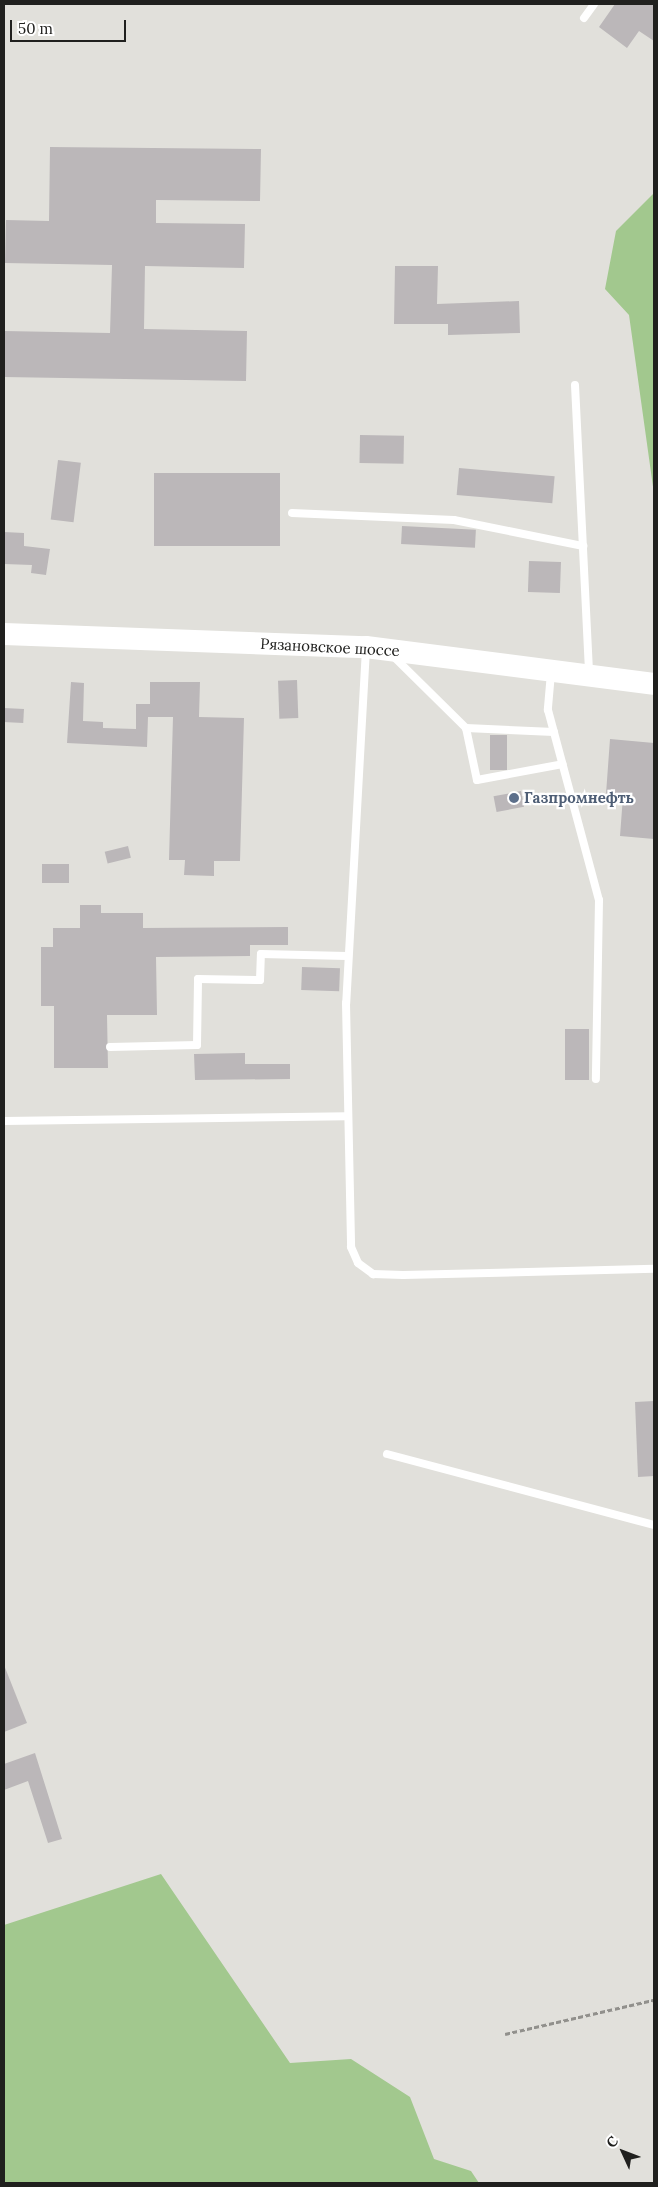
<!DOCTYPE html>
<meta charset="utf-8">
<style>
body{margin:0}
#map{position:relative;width:658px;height:2187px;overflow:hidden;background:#e1e0db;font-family:Lora,serif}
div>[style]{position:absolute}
.green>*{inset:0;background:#a2c88e}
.building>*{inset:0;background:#bbb7b9;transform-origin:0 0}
.path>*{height:2.5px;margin-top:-1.25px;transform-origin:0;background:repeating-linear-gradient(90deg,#91908c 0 5px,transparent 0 7.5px)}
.lane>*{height:8px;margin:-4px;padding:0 4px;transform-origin:4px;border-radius:4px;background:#fff}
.secondary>*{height:22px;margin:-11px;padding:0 11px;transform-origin:11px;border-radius:11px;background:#fff}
.dots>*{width:14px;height:14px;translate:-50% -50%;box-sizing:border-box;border:2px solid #fff;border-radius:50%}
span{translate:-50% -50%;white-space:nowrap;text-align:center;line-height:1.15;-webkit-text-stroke:4.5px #fff;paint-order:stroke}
.street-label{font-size:15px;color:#20201e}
.service-label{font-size:15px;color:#4e5e75;font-weight:700}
.left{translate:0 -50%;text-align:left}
.frame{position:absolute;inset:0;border:5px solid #20201e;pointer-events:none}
.north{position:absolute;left:598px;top:2127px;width:50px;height:50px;-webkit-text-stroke:4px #fff;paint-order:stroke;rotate:313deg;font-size:14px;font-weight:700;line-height:20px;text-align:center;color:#20201e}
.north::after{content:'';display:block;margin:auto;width:18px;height:22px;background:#20201e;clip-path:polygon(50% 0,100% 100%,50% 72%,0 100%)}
.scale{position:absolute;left:10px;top:20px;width:116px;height:22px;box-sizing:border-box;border:2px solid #20201e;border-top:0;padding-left:6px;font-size:15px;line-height:18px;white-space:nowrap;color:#20201e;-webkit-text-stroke:4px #fff;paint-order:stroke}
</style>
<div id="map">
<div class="green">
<div style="clip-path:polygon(654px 193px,654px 494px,629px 315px,605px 289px,616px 231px)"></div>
<div style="clip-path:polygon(161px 1874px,290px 2063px,351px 2059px,410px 2097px,434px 2159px,471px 2171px,479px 2183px,4px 2183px,4px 1925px)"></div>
</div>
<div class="building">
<div style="clip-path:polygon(615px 4px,654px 4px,654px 41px,639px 31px,627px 48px,599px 27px)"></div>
<div style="clip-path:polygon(50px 147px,261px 149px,260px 201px,156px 200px,156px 223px,245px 224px,244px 268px,145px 266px,144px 329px,247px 331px,246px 381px,4px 377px,4px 331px,110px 333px,112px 265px,5px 263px,6px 220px,49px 221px)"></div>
<div style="clip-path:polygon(395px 266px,438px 266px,437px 304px,519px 301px,520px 333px,448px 335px,448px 324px,394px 324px)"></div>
<div style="left:360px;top:435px;width:44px;height:28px;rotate:1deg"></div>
<div style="left:58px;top:460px;width:23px;height:60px;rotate:7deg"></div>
<div style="left:459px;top:468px;width:96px;height:27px;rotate:5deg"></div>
<div style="left:280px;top:473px;width:73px;height:126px;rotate:90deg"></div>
<div style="left:402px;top:526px;width:74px;height:18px;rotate:3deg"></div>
<div style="clip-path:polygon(4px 532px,24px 533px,24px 546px,50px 549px,46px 575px,31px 573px,32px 565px,4px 564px)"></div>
<div style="left:529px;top:561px;width:32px;height:31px;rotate:2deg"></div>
<div style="left:297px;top:680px;width:38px;height:19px;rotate:88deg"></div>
<div style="clip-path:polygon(71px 682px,84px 683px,83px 721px,103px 722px,103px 728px,136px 729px,136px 704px,150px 704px,150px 682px,200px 682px,199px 717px,244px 718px,240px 861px,214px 861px,214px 876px,184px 875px,185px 860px,169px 860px,173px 717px,148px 717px,147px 747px,67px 743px)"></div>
<div style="left:4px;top:708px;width:20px;height:14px;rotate:3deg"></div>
<div style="left:490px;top:735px;width:17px;height:35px"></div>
<div style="clip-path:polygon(610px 739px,654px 743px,654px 839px,620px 836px,623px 796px,606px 794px)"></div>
<div style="left:521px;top:791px;width:16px;height:28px;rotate:79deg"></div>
<div style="left:128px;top:846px;width:12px;height:24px;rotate:76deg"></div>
<div style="left:42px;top:864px;width:27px;height:19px"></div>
<div style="clip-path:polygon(80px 905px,101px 905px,101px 913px,143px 913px,143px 928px,288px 927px,288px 945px,250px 945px,250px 956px,156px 957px,157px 1015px,107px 1015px,108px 1068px,54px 1068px,54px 1006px,41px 1006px,41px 947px,53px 947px,53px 928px,80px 928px)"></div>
<div style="left:302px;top:967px;width:38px;height:23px;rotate:2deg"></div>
<div style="left:565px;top:1029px;width:24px;height:51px"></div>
<div style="clip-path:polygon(245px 1053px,245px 1064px,290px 1064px,290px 1079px,195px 1080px,194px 1054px)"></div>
<div style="clip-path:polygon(654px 1401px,654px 1476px,638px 1477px,635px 1402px)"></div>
<div style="clip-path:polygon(4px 1665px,27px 1723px,4px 1732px)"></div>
<div style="clip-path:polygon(35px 1753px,62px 1839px,48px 1843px,28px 1781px,4px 1790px,4px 1764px)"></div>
</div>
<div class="path">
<div style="left:505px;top:2034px;width:153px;rotate:-12.9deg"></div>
</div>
<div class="lane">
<div style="left:584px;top:18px;width:17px;rotate:-54deg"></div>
<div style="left:575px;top:385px;width:288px;rotate:87.2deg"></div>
<div style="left:292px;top:513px;width:162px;rotate:2.5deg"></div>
<div style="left:454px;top:520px;width:132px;rotate:11.4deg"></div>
<div style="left:366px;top:649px;width:355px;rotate:93.2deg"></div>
<div style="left:346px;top:1003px;width:244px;rotate:88.8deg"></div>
<div style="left:351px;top:1247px;width:17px;rotate:66deg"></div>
<div style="left:358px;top:1263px;width:19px;rotate:36deg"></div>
<div style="left:373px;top:1274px;width:30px;rotate:2deg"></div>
<div style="left:403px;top:1275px;width:251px;rotate:-1.4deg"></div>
<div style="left:391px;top:654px;width:105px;rotate:44.6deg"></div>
<div style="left:466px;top:728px;width:53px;rotate:78.1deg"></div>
<div style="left:477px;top:780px;width:87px;rotate:-10.5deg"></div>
<div style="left:551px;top:673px;width:37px;rotate:95deg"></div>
<div style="left:548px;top:710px;width:197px;rotate:75deg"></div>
<div style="left:599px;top:900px;width:179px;rotate:91deg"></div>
<div style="left:466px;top:728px;width:88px;rotate:2.6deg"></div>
<div style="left:110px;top:1047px;width:87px;rotate:-1.3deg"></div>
<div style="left:197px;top:1045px;width:66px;rotate:-89.1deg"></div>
<div style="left:198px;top:979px;width:62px;rotate:0.9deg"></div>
<div style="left:260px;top:980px;width:26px;rotate:-88deg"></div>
<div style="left:261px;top:954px;width:86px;rotate:1.3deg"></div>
<div style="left:4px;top:1121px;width:343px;rotate:-0.8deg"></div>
<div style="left:387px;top:1454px;width:276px;rotate:14.9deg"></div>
</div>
<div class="secondary">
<div style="left:4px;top:634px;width:362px;rotate:2.1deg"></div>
<div style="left:366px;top:647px;width:290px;rotate:7.3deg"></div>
</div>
<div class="dots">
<div style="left:514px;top:798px;background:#5c6f8a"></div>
</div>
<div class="street-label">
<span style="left:330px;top:647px;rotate:3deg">Рязановское шоссе</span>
</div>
<div class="service-label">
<span class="left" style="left:524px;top:798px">Газпромнефть</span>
</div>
<div class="frame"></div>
<div class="north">С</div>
<div class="scale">50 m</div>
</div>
